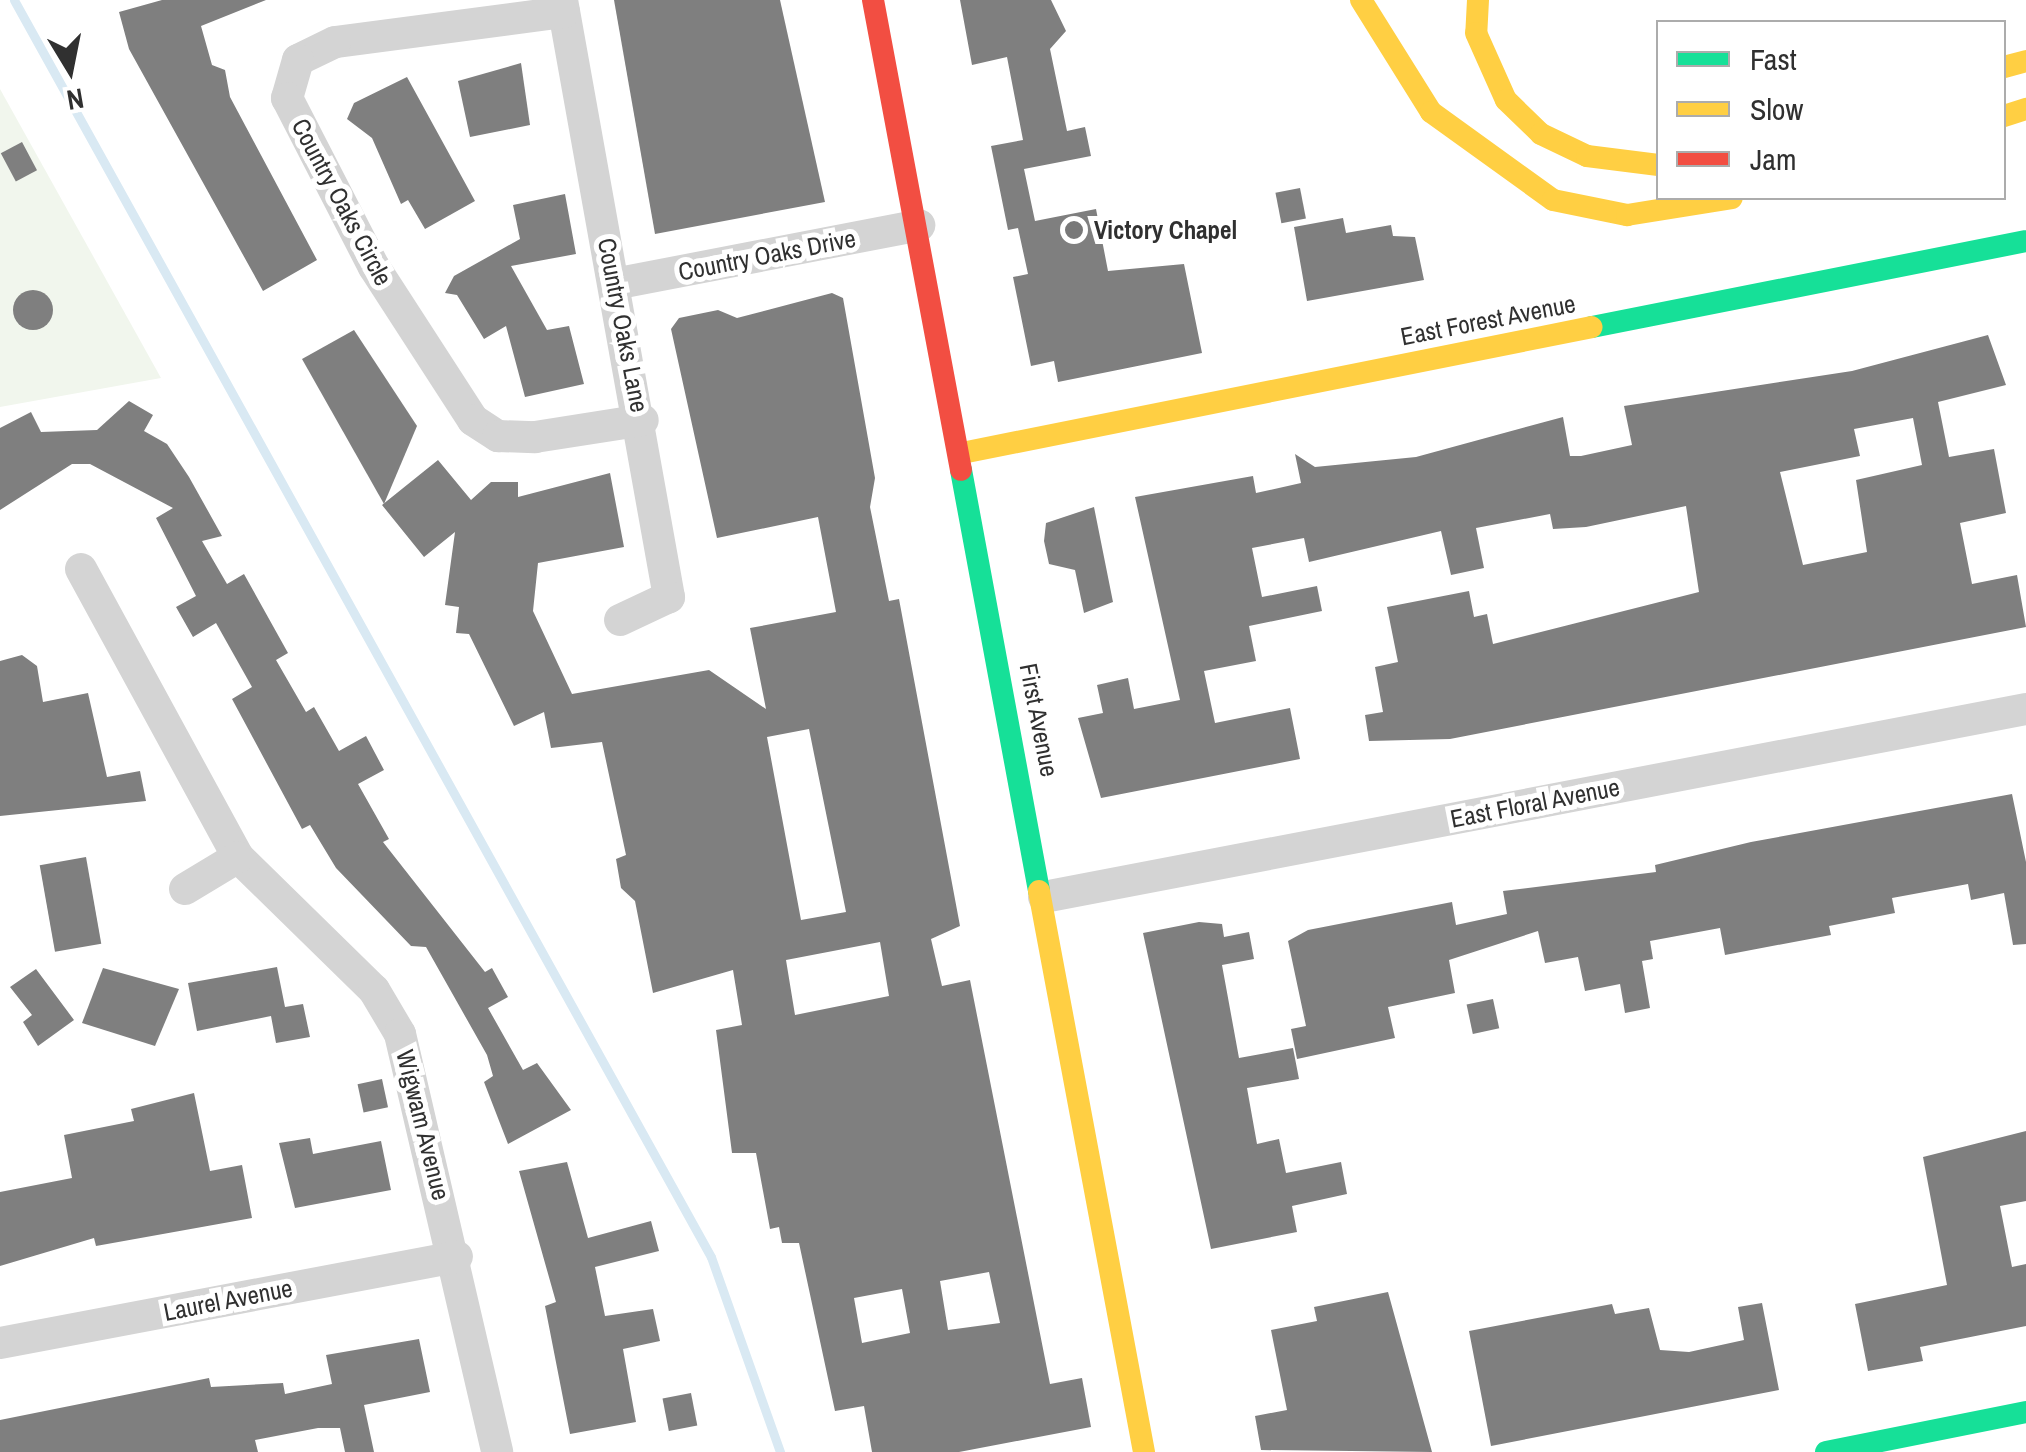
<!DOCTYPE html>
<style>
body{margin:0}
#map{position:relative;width:2026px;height:1452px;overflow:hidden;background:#fff;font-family:"Archivo Narrow",sans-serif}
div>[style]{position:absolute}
.green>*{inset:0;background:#f1f6ed}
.stream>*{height:9px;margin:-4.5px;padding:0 4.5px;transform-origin:4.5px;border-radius:4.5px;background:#d9e9f3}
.building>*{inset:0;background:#7f7f7f;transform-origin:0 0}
.round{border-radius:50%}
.street>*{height:32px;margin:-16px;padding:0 16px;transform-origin:16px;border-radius:16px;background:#d4d4d4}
.fast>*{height:22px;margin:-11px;padding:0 11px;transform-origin:11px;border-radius:11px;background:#16e098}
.slow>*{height:22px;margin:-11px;padding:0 11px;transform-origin:11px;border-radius:11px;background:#ffcf43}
.jam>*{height:22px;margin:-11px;padding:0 11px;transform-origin:11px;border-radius:11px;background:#f24e42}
.dots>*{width:28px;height:28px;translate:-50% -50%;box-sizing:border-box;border:5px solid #fff;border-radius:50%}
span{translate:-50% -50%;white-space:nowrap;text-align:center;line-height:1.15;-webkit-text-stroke:10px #fff;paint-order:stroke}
.street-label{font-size:25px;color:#303030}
.poi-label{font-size:25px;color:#303030;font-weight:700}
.left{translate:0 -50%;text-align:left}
.legend{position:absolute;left:1656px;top:20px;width:350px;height:180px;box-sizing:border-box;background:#fff;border:2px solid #acacac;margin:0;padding:12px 18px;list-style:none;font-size:30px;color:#303030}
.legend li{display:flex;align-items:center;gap:20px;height:50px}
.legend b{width:50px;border:2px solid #acacac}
.north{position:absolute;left:20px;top:20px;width:100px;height:100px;-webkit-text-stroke:8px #fff;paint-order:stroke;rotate:170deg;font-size:28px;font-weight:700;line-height:40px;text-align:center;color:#303030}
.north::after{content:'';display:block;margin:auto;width:35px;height:45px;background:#303030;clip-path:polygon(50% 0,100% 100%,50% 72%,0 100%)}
</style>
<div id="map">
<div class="green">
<div style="clip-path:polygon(0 89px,161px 378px,0 407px)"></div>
</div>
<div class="stream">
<div style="left:14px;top:0;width:1437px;rotate:60.99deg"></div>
<div style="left:711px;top:1257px;width:207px;rotate:70.5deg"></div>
</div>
<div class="building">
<div style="clip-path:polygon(162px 0,266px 0,201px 26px,212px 65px,225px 70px,230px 97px,317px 260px,263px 291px,129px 49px,119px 12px)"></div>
<div style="clip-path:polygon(614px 0,780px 0,825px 202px,655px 234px)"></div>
<div style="clip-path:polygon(960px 0,1051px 0,1066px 31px,1050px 49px,1067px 131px,1085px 127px,1091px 156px,1024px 169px,1035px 221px,1096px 209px,1108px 271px,1184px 264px,1202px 353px,1058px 382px,1054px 361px,1031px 366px,1013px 277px,1028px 274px,1018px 228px,1008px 230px,991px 146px,1023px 140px,1007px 57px,972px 65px)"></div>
<div style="clip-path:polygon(521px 63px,530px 125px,470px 137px,458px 81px)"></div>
<div style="clip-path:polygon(407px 77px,475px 201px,425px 229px,408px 200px,401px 204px,372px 138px,347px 119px,354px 103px)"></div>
<div style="left:22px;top:142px;width:32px;height:24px;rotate:62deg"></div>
<div style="left:1300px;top:188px;width:31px;height:25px;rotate:79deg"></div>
<div style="clip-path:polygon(565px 194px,576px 254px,511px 266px,547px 330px,569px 326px,584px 384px,525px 397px,506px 326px,484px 339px,457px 295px,445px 293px,454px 276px,520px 239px,513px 205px)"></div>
<div style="clip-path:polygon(1343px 218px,1346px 233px,1391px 225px,1393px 236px,1415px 237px,1424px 280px,1307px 301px,1294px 227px)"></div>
<div class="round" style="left:13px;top:290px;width:40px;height:40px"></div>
<div style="clip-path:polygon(evenodd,832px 293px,843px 298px,875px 478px,870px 507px,889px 601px,899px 599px,960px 926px,931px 939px,942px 986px,970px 980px,1050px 1384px,1082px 1378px,1091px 1427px,959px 1452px,872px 1452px,864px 1406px,835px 1411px,799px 1243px,782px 1243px,779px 1227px,770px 1229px,756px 1153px,732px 1153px,716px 1030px,742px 1025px,733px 970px,653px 993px,635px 901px,621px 888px,616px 859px,626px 855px,602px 742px,551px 748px,544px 712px,514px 726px,469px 634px,456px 633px,459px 607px,445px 605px,455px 532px,424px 557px,382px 505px,438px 460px,471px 500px,491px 482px,518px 482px,518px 497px,610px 473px,624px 547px,538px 563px,533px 611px,572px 694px,709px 670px,766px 709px,750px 628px,836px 612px,818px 517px,717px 538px,671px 329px,679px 318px,718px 310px,737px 318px,832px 293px,809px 729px,846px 912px,801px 920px,767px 737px,809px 729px,832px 293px,880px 942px,889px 996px,795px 1015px,786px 960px,880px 942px,832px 293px,989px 1272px,1000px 1323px,948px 1330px,940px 1281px,989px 1272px,832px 293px,902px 1289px,910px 1333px,862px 1343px,854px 1298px,902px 1289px)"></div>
<div style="clip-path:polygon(354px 330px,417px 426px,384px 504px,302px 359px)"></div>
<div style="clip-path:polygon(evenodd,1988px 335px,2006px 385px,1938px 402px,1949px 457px,1994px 449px,2006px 513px,1960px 523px,1972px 584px,2017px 575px,2026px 627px,1450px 739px,1369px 741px,1365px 715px,1383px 712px,1375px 667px,1398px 662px,1387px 607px,1469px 591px,1474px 617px,1487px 614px,1493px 644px,1699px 592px,1686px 506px,1586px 527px,1553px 529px,1550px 514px,1476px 528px,1484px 568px,1451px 575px,1441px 531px,1309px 562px,1304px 538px,1252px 548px,1262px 597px,1317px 586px,1322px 611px,1249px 626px,1256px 661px,1204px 671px,1215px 723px,1290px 708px,1300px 759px,1101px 798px,1078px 718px,1103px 713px,1097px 685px,1128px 678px,1134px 709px,1180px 700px,1135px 497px,1253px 476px,1256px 493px,1301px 483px,1295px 454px,1315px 467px,1416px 457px,1563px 417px,1570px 456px,1581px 456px,1632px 445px,1624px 406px,1852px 371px,1988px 335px,1913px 418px,1922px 465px,1856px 480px,1867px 552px,1803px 565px,1780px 472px,1860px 456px,1854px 429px,1913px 418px)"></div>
<div style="clip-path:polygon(129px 401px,153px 415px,144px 431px,167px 444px,189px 477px,222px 536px,202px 541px,227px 584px,244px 574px,288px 653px,276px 660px,306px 712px,314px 707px,339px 751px,366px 736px,384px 770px,358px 784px,389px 839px,383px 842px,485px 972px,492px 968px,508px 997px,488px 1008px,523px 1070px,537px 1063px,571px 1110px,508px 1144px,484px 1082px,493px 1076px,487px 1055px,426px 947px,411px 946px,336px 868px,310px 825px,302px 829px,232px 699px,252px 687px,216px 623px,193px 637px,176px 607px,196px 596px,156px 518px,173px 508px,90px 464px,72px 464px,0 510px,0 428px,31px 412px,41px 432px,97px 430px)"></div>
<div style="clip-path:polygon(1094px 507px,1113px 602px,1084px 613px,1075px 570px,1049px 564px,1044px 541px,1046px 523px)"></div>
<div style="clip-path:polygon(22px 655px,37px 666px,43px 702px,88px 693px,107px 777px,140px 771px,146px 801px,0 816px,0 661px)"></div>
<div style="clip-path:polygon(2012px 794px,2026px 862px,2026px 944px,2013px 945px,2004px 893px,1971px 900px,1968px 884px,1892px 898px,1895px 913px,1829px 926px,1831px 935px,1725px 955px,1720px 928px,1650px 941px,1653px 959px,1642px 961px,1650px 1008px,1625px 1013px,1620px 984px,1585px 991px,1578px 957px,1545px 963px,1538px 931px,1449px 960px,1455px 993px,1388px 1007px,1395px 1038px,1297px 1059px,1291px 1029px,1306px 1026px,1288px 941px,1308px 930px,1452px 902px,1456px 925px,1507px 914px,1503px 891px,1656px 872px,1655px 865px,1751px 842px)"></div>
<div style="left:86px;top:857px;width:88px;height:47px;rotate:80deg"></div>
<div style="clip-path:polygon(1199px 922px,1222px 924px,1224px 937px,1249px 932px,1254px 959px,1222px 965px,1239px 1058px,1293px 1048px,1299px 1079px,1247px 1088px,1257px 1144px,1279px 1139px,1286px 1173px,1341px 1162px,1347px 1194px,1292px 1206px,1297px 1232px,1211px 1249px,1143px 933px)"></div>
<div style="clip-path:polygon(277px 967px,285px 1007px,303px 1004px,310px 1037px,276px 1043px,271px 1016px,197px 1031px,188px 983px)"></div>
<div style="clip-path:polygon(103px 968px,179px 989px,155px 1046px,82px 1023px)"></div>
<div style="clip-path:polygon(36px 969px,74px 1020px,38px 1046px,23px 1022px,32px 1015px,10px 987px)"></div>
<div style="left:1493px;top:999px;width:30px;height:27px;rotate:78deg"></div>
<div style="left:382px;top:1079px;width:29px;height:25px;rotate:78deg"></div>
<div style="clip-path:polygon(194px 1093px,210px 1171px,242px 1165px,252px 1218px,96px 1246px,94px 1238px,0 1266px,0 1192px,72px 1178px,64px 1135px,134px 1121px,131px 1109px)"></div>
<div style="clip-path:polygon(2026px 1131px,2026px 1201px,2000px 1206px,2012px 1267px,2026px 1264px,2026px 1326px,1920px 1347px,1923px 1361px,1868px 1371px,1855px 1304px,1947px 1285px,1923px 1157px)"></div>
<div style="clip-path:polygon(310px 1138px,313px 1154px,381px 1141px,391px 1190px,295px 1208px,279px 1143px)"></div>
<div style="clip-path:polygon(567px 1162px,588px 1238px,651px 1221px,659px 1251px,595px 1267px,605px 1316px,653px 1309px,660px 1341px,623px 1349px,636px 1422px,570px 1434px,545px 1306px,556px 1302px,519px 1171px)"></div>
<div style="clip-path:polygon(1388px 1292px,1432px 1452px,1261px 1450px,1255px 1416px,1287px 1410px,1271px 1330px,1317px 1321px,1314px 1307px)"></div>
<div style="clip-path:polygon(1762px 1303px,1779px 1390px,1491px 1446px,1469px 1331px,1612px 1304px,1615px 1314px,1649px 1308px,1660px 1350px,1689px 1352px,1744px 1340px,1738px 1307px)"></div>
<div style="clip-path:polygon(419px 1339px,430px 1392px,364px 1405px,374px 1452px,345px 1452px,340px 1428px,318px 1428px,255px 1440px,258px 1452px,0 1452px,0 1420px,209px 1378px,211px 1387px,283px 1383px,285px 1394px,332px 1384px,326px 1355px)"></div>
<div style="left:691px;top:1393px;width:33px;height:29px;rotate:79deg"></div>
</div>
<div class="street">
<div style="left:562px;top:0;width:607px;rotate:79.84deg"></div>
<div style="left:669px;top:597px;width:54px;rotate:154.9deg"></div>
<div style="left:564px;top:12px;width:231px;rotate:172.5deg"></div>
<div style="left:335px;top:42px;width:41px;rotate:154.1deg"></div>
<div style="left:298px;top:60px;width:40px;rotate:106deg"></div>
<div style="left:287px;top:98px;width:190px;rotate:62.8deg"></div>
<div style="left:374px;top:267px;width:182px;rotate:57.1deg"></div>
<div style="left:473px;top:420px;width:30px;rotate:33deg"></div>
<div style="left:498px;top:436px;width:37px;rotate:2deg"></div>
<div style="left:535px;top:437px;width:109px;rotate:-8.9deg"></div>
<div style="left:614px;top:284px;width:311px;rotate:-10.9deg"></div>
<div style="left:81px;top:569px;width:328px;rotate:61.4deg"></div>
<div style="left:238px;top:857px;width:190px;rotate:44.4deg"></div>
<div style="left:374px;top:990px;width:51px;rotate:59.4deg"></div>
<div style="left:400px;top:1034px;width:429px;rotate:76.9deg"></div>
<div style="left:185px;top:889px;width:62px;rotate:-31.1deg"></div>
<div style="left:1044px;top:897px;width:1000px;rotate:-10.84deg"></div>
<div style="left:0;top:1343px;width:465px;rotate:-10.7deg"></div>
</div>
<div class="fast">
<div style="left:1592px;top:327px;width:442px;rotate:-11.2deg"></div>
<div style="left:961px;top:470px;width:428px;rotate:79.5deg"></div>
<div style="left:1826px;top:1452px;width:204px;rotate:-11.3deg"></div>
</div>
<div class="slow">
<div style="left:1361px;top:0;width:132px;rotate:58deg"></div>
<div style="left:1431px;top:112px;width:150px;rotate:35.8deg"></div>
<div style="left:1553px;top:200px;width:76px;rotate:11.5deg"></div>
<div style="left:1627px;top:215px;width:106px;rotate:-9.2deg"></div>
<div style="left:1478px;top:0;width:33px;rotate:93deg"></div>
<div style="left:1476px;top:33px;width:73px;rotate:65.9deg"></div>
<div style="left:1506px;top:100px;width:49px;rotate:44.2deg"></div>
<div style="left:1541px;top:134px;width:51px;rotate:25.6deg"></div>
<div style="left:1587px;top:156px;width:72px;rotate:7.2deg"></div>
<div style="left:2004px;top:67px;width:23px;rotate:-15deg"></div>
<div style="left:2004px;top:116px;width:23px;rotate:-18deg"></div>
<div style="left:962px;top:453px;width:642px;rotate:-11.31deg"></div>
<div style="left:1039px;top:891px;width:571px;rotate:79.4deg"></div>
</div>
<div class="jam">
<div style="left:873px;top:0;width:478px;rotate:79.4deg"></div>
</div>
<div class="dots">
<div style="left:1074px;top:230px;background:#787878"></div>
</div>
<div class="street-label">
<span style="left:342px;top:202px;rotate:62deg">Country Oaks Circle</span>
<span style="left:767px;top:255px;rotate:-11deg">Country Oaks Drive</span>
<span style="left:1488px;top:320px;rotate:-11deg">East Forest Avenue</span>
<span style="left:623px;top:325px;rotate:79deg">Country Oaks Lane</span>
<span style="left:1039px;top:720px;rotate:79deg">First Avenue</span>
<span style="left:1535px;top:803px;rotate:-11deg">East Floral Avenue</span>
<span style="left:423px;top:1125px;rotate:76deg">Wigwam Avenue</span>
<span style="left:228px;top:1300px;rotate:-11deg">Laurel Avenue</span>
</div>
<div class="poi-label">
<span class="left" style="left:1094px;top:230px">Victory Chapel</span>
</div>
<ul class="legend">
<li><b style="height:12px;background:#16e098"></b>Fast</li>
<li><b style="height:12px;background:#ffcf43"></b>Slow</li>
<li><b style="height:12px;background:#f24e42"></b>Jam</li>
</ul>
<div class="north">N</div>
</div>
